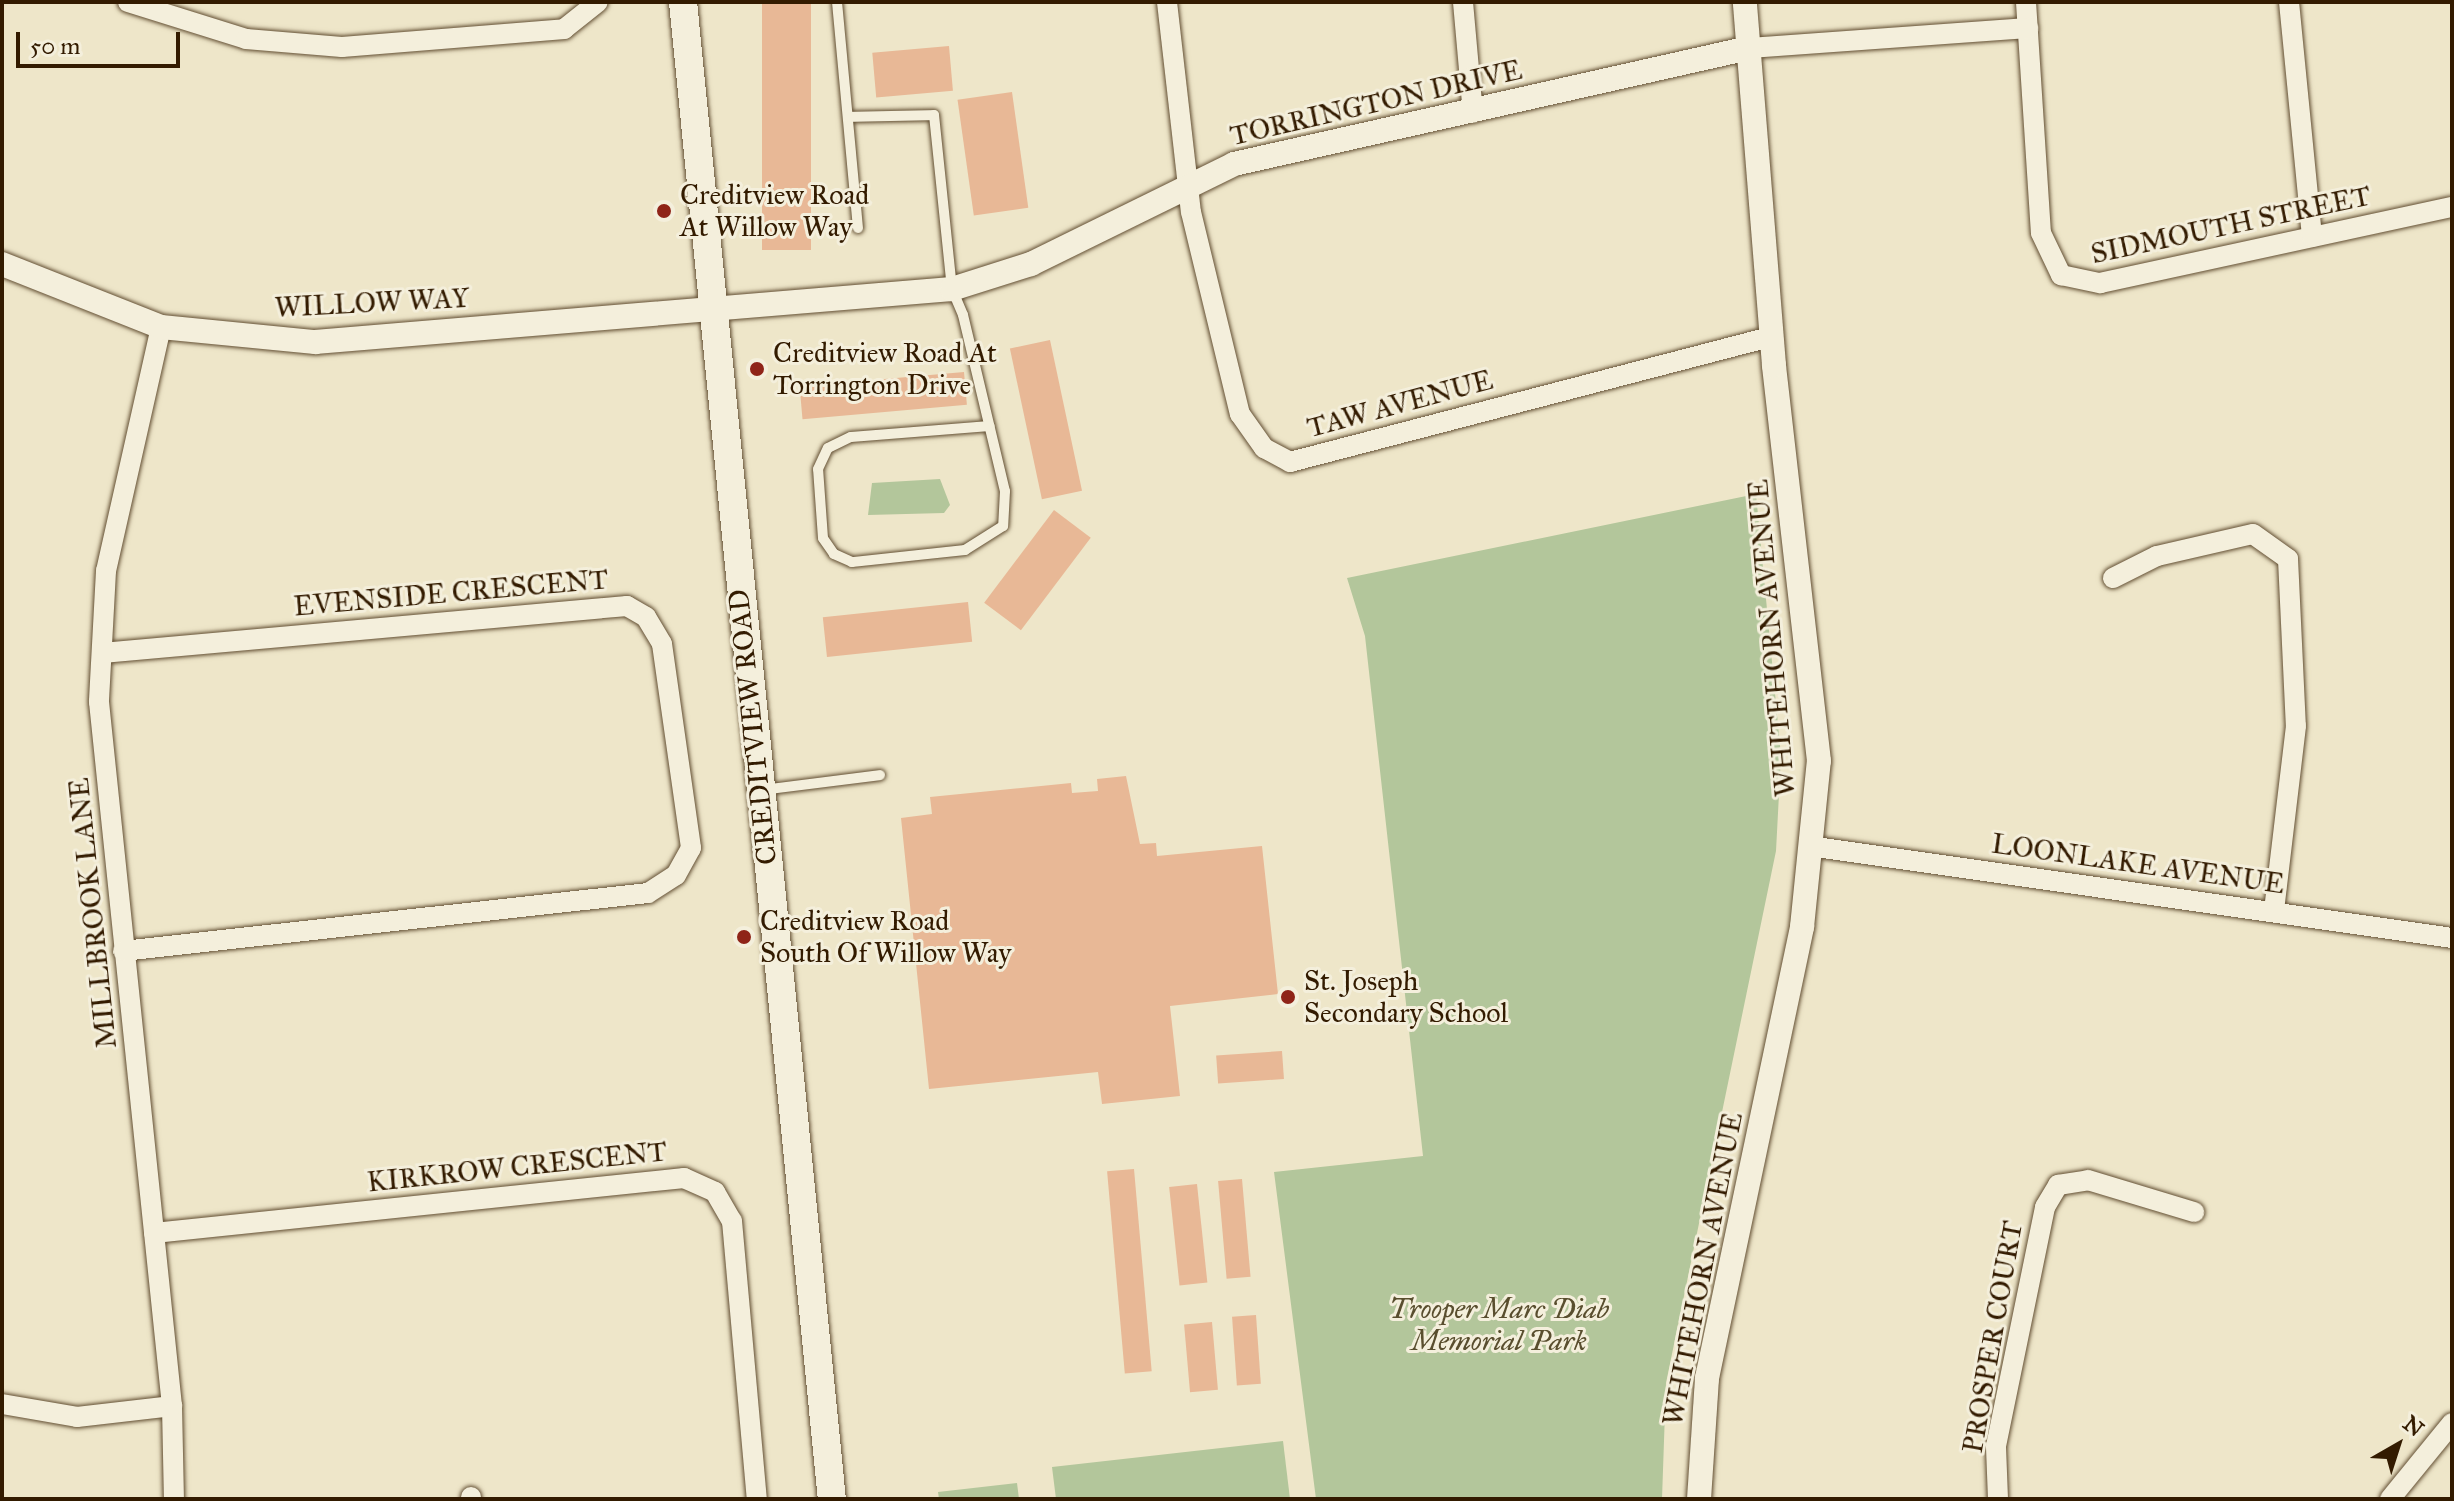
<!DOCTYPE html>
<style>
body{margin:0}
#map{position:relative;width:2454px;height:1501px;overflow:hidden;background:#eee6c9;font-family:"IM FELL Great Primer",serif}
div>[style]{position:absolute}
.green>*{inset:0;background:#b3c69b}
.building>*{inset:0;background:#e8b896;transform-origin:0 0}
.roads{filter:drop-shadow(0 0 2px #624e32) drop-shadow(0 0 2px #624e32)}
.service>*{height:10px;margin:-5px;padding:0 5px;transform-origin:5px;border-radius:5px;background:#f4efdc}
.minor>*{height:20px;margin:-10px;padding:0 10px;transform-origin:10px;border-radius:10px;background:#f4efdc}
.tertiary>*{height:24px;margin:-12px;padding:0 12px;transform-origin:12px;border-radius:12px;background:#f4efdc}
.secondary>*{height:28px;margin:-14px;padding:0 14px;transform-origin:14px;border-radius:14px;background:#f4efdc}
.dots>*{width:22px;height:22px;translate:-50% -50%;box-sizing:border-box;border:4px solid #f4efdc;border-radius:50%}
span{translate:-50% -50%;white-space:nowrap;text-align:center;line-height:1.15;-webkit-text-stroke:6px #f4efdc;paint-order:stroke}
.street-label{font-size:28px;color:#331b00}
.poi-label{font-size:28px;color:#331b00}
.left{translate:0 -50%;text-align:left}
.park-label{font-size:28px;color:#594e2e;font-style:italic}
.frame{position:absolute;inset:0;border:4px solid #331b00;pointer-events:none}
.north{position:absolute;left:2358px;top:1405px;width:80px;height:80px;-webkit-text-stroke:6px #f4efdc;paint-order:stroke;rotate:39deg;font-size:22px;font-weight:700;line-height:32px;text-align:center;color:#331b00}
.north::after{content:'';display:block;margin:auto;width:28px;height:36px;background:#331b00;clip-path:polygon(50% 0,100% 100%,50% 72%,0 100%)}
.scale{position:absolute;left:16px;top:32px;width:164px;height:36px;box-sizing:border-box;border:4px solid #331b00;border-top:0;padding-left:10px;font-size:24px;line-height:28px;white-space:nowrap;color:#331b00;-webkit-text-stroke:6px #f4efdc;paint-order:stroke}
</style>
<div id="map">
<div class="green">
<div style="clip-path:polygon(940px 479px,950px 505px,944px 513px,868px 515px,872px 483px)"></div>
<div style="clip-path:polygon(1756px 494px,1781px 756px,1776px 851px,1666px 1383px,1662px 1499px,1316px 1499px,1274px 1172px,1423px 1156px,1365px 636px,1347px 578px)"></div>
<div style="clip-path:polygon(1283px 1441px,1290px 1499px,1056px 1499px,1052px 1467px)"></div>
<div style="clip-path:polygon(1017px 1483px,1019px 1499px,939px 1499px,938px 1492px)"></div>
</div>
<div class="building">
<div style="left:762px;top:2px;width:49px;height:248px"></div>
<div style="left:949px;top:46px;width:45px;height:77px;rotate:85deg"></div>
<div style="left:1012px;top:92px;width:117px;height:55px;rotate:82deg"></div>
<div style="left:1050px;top:340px;width:154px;height:41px;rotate:78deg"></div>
<div style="left:964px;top:372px;width:33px;height:165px;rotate:85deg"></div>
<div style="left:1054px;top:510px;width:46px;height:116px;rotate:37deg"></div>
<div style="left:968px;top:602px;width:40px;height:146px;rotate:84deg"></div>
<div style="clip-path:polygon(1126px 776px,1140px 844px,1156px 843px,1157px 856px,1262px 846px,1278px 994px,1170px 1006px,1180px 1096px,1102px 1104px,1098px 1072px,929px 1089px,901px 818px,932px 814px,930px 797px,1071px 783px,1072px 793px,1098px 791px,1097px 779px)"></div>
<div style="left:1282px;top:1051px;width:28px;height:66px;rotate:86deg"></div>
<div style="left:1134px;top:1169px;width:203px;height:27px;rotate:85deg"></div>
<div style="left:1242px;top:1179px;width:98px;height:24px;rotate:85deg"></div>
<div style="left:1197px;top:1184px;width:99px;height:28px;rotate:84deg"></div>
<div style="left:1256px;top:1315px;width:69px;height:24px;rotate:86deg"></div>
<div style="left:1212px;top:1322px;width:68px;height:28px;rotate:85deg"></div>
</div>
<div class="roads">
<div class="service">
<div style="left:837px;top:2px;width:227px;rotate:84.7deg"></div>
<div style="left:848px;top:117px;width:86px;rotate:-1.3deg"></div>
<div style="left:934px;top:115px;width:175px;rotate:84.1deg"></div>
<div style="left:952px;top:289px;width:28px;rotate:67deg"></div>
<div style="left:963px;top:315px;width:181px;rotate:76.6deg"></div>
<div style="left:1005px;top:491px;width:35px;rotate:93deg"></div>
<div style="left:1003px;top:526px;width:45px;rotate:147.7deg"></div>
<div style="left:965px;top:550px;width:114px;rotate:173.9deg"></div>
<div style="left:852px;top:562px;width:20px;rotate:-156deg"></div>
<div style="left:834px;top:554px;width:19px;rotate:-125deg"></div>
<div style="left:823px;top:538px;width:69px;rotate:-94.1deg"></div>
<div style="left:818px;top:469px;width:23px;rotate:-65deg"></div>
<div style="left:828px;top:448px;width:25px;rotate:-26deg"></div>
<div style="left:851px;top:437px;width:139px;rotate:-4.5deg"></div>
<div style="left:762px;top:790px;width:119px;rotate:-7.2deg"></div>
</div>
<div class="minor">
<div style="left:128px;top:2px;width:124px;rotate:17.4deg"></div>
<div style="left:246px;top:39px;width:96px;rotate:4.8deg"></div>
<div style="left:342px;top:47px;width:223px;rotate:-4.6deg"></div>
<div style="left:564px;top:29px;width:43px;rotate:-38.5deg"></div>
<div style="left:1167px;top:2px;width:211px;rotate:83.5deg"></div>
<div style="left:1191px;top:212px;width:208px;rotate:76.4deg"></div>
<div style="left:1240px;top:414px;width:42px;rotate:54.8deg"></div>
<div style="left:1264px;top:448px;width:30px;rotate:28deg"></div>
<div style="left:1290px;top:462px;width:498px;rotate:-14.6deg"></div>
<div style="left:1463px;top:2px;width:111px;rotate:84.9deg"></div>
<div style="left:2026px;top:2px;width:231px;rotate:86.3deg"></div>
<div style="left:2041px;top:233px;width:47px;rotate:64.5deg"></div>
<div style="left:2061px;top:275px;width:40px;rotate:12deg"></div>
<div style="left:2100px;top:283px;width:360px;rotate:-12.2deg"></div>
<div style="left:2289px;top:2px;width:236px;rotate:84.4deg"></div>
<div style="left:1749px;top:48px;width:280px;rotate:-4.1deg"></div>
<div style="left:161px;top:327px;width:250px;rotate:102.7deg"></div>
<div style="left:106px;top:571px;width:131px;rotate:93.1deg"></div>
<div style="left:99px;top:702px;width:708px;rotate:84.08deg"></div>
<div style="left:172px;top:1406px;width:93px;rotate:88.8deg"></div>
<div style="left:2113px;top:578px;width:49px;rotate:-26.6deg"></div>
<div style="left:2157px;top:556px;width:98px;rotate:-12.9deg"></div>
<div style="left:2253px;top:534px;width:43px;rotate:35.5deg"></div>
<div style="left:2288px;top:559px;width:167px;rotate:87.3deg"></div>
<div style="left:2296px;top:726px;width:186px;rotate:96.8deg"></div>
<div style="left:102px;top:653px;width:527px;rotate:-5.12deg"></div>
<div style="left:627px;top:606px;width:22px;rotate:30deg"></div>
<div style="left:646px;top:617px;width:31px;rotate:59deg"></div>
<div style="left:662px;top:644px;width:206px;rotate:81.9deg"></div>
<div style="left:691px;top:848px;width:31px;rotate:119deg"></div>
<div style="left:676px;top:875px;width:33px;rotate:147deg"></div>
<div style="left:648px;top:893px;width:528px;rotate:173.7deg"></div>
<div style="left:1816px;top:847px;width:642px;rotate:8.14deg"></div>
<div style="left:154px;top:1233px;width:533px;rotate:-5.92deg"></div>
<div style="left:684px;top:1178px;width:34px;rotate:24deg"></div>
<div style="left:715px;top:1192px;width:34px;rotate:60deg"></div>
<div style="left:732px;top:1221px;width:279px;rotate:84.9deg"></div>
<div style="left:2px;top:1404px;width:76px;rotate:9.8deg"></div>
<div style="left:77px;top:1417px;width:96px;rotate:-6.6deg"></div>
<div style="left:471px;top:1497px;width:2px;rotate:90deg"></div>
<div style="left:1998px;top:1499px;width:53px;rotate:-92.2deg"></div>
<div style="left:1996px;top:1446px;width:244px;rotate:-78.4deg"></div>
<div style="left:2045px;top:1207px;width:26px;rotate:-59deg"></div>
<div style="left:2058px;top:1185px;width:30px;rotate:-9deg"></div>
<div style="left:2088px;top:1180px;width:111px;rotate:16.8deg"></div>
<div style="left:2390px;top:1499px;width:98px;rotate:-50.8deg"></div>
</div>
<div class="tertiary">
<div style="left:2px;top:264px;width:171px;rotate:21.6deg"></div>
<div style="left:161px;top:327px;width:155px;rotate:5.6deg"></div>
<div style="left:315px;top:342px;width:639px;rotate:-4.76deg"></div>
<div style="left:952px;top:289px;width:83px;rotate:-17.6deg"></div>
<div style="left:1031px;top:264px;width:226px;rotate:-26.2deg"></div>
<div style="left:1234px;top:164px;width:528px;rotate:-12.69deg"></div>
<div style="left:1699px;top:1499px;width:121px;rotate:-86.2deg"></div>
<div style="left:1707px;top:1378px;width:461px;rotate:-78.1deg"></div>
<div style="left:1802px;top:927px;width:167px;rotate:-84.2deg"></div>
<div style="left:1819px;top:761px;width:399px;rotate:-96.5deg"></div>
<div style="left:1774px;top:365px;width:364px;rotate:-94.6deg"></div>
</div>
<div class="secondary">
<div style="left:683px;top:2px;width:1504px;rotate:84.32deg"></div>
</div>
</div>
<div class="dots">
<div style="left:664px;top:211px;background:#8f2418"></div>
<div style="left:757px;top:369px;background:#8f2418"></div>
<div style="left:744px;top:937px;background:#8f2418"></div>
<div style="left:1288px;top:997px;background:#8f2418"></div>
</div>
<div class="street-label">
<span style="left:1376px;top:103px;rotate:-13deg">TORRINGTON DRIVE</span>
<span style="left:2231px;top:225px;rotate:-12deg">SIDMOUTH STREET</span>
<span style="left:372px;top:303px;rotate:-3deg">WILLOW WAY</span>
<span style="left:1400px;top:404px;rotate:-15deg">TAW AVENUE</span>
<span style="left:451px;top:593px;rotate:-5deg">EVENSIDE CRESCENT</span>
<span style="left:1772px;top:638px;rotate:-95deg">WHITEHORN AVENUE</span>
<span style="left:753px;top:727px;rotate:-96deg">CREDITVIEW ROAD</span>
<span style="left:2138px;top:864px;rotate:8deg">LOONLAKE AVENUE</span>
<span style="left:93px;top:913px;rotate:-96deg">MILLBROOK LANE</span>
<span style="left:517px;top:1167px;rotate:-6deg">KIRKROW CRESCENT</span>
<span style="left:1703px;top:1269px;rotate:-79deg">WHITEHORN AVENUE</span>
<span style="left:1993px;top:1337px;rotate:-80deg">PROSPER COURT</span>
</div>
<div class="poi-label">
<span class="left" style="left:680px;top:211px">Creditview Road<br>At Willow Way</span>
<span class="left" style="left:773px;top:369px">Creditview Road At<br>Torrington Drive</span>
<span class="left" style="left:760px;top:937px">Creditview Road<br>South Of Willow Way</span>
<span class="left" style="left:1304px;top:997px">St. Joseph<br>Secondary School</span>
</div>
<div class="park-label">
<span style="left:1499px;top:1325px">Trooper Marc Diab<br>Memorial Park</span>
</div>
<div class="frame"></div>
<div class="north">N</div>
<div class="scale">50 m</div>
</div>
